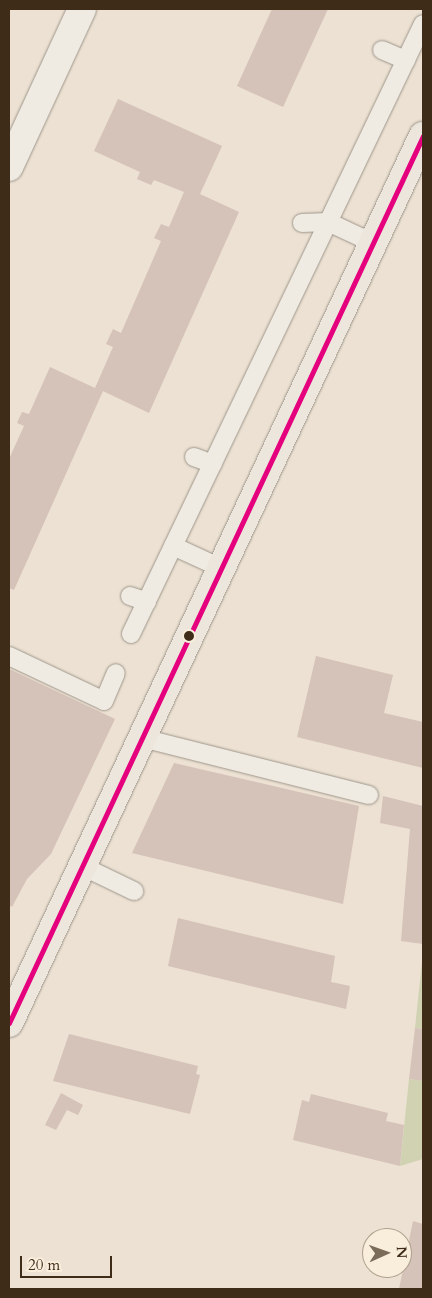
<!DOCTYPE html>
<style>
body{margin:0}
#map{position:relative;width:432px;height:1298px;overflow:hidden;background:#ece1d2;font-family:Cardo,serif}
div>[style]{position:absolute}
.green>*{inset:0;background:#d0d2b2}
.building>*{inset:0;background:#d5c2b8}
.roads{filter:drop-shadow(0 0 1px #9e968b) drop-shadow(0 0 1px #9e968b)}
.service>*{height:18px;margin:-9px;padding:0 9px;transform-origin:9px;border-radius:9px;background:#efeae2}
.minor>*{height:28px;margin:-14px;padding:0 14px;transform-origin:14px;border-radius:14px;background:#efeae2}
.primary>*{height:28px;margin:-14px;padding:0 14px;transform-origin:14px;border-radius:14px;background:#ece6dd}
.bus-1>*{height:5px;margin:-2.5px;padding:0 2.5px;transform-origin:2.5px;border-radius:2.5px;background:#e5007d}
.dots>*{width:14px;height:14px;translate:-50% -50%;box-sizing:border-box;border:2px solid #f9eddb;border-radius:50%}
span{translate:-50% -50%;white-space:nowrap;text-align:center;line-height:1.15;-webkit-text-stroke:4px #f9eddb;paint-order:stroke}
.frame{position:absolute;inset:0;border:10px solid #3e2c18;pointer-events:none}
.north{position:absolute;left:362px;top:1228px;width:50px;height:50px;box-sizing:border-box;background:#f9eddb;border:1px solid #aea08d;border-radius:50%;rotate:88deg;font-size:14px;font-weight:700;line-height:20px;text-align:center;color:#3e2c18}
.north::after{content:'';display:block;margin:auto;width:18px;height:22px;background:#7b6b59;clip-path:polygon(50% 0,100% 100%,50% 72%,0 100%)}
.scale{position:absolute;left:20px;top:1256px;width:92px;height:22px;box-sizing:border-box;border:2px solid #3e2c18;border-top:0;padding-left:6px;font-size:15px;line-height:18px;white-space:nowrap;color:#3e2c18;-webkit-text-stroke:4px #f9eddb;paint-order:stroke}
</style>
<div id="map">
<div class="green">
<div style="clip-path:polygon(423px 953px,423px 1029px,415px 1028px)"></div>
<div style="clip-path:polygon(409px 1079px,423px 1081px,423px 1159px,400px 1166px)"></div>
</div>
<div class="building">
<div style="clip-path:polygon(272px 9px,328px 9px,283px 107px,237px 86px)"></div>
<div style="clip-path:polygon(118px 99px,222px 146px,200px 194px,239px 212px,149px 413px,103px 391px,14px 590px,9px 588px,9px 459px,24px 426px,17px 423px,22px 412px,29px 414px,50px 367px,95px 388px,113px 347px,106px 344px,113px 329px,121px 333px,161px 241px,154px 238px,161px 224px,169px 227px,184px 192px,154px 180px,151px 185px,137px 179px,140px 172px,94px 151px)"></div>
<div style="clip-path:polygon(316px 656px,393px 675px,384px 713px,423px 722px,423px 768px,297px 737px)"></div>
<div style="clip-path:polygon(9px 669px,115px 719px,51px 854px,27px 879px,12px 907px,9px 905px)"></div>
<div style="clip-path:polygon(174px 763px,359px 806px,343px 904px,132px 853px)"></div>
<div style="clip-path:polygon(383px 796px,423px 806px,423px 944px,401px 941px,410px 829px,380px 823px)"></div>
<div style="clip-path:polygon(178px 918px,335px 956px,331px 982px,350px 986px,346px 1009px,168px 966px)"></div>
<div style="clip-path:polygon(415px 1028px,423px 1029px,423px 1081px,409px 1079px)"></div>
<div style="clip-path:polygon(69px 1034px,198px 1066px,196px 1074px,200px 1075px,190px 1114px,53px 1081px)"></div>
<div style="clip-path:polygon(61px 1093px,83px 1105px,78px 1115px,67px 1110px,56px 1130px,45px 1125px)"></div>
<div style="clip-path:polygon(311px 1094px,388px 1113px,386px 1121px,404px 1125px,400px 1166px,293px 1140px,302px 1100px,309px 1102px)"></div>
<div style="clip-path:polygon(413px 1221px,423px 1224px,423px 1289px,399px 1289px)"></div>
</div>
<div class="roads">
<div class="service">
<div style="left:382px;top:50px;width:26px;rotate:23deg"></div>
<div style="left:302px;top:223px;width:26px;rotate:-2deg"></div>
<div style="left:328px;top:222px;width:50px;rotate:25deg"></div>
<div style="left:194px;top:457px;width:20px;rotate:20deg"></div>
<div style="left:173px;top:546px;width:53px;rotate:24.6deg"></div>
<div style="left:130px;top:596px;width:18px;rotate:19deg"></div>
<div style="left:131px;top:634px;width:676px;rotate:-64.42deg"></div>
<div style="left:9px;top:656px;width:105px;rotate:25.3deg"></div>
<div style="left:104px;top:701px;width:30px;rotate:-67deg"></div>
<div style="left:142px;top:738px;width:234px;rotate:14.1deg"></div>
<div style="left:82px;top:866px;width:58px;rotate:25.7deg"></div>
</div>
<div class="minor">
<div style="left:9px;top:167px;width:174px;rotate:-65.2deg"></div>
</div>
<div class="primary">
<div style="left:9px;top:1023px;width:979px;rotate:-64.98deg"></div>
</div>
</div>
<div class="bus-1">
<div style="left:9px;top:1023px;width:979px;rotate:-64.98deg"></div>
</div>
<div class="dots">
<div style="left:189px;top:636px;background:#3e2c18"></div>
</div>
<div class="frame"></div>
<div class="north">N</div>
<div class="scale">20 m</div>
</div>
